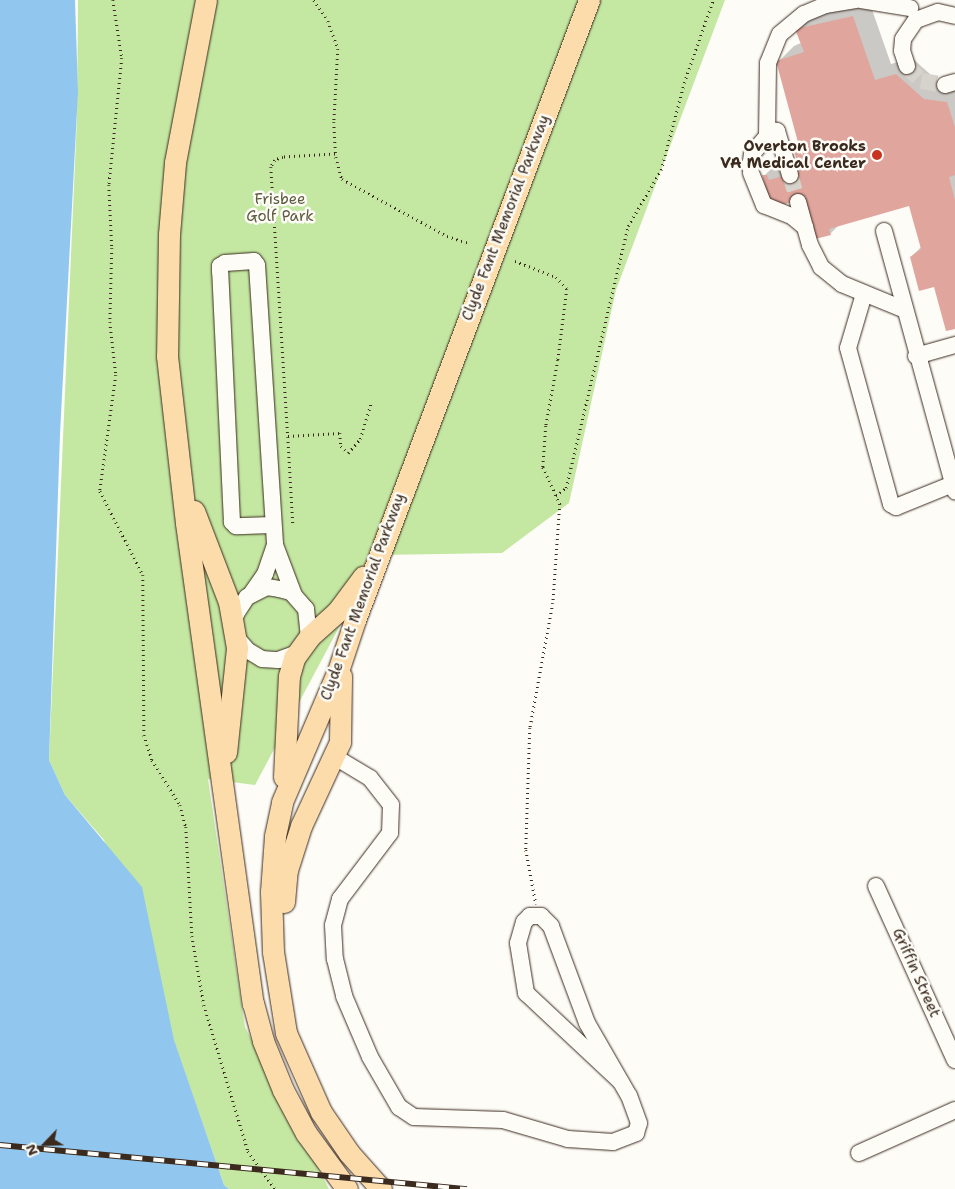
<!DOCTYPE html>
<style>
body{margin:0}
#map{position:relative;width:955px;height:1189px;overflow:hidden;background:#fdfcf7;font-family:"Shantell Sans",sans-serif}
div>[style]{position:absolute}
.green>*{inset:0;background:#c4e8a2}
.water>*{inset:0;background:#91c7ef}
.shadow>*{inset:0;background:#0003}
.building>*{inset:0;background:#e0a69e}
.minor-tunnel>*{height:16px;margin-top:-8px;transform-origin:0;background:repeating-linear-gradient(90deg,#d6d2cc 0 16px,transparent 0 24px)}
.path>*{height:2.5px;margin-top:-1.25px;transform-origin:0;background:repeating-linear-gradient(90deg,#3b2a1e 0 1px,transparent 0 5px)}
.roads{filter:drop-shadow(0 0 1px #3b2a1e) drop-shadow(0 0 1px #3b2a1e)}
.minor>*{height:16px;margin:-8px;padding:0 8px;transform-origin:8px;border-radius:8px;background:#fdfcf7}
.major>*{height:21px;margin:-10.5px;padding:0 10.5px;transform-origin:10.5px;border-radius:10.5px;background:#fddcac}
.rail>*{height:5.5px;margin-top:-2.75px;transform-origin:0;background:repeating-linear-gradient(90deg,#fdfcf7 0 11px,#3b2a1e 0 22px);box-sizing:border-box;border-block:1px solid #3b2a1e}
.dots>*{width:14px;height:14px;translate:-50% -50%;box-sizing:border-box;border:2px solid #fdfcf7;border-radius:50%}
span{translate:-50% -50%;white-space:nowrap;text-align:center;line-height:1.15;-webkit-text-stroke:5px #fdfcf7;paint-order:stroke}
.poi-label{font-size:15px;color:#3b2a1e;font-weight:700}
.right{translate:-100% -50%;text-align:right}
.park-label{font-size:15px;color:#5d5a3f}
.street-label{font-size:15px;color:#3b2a1e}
.north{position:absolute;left:20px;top:1119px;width:50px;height:50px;-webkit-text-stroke:4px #fdfcf7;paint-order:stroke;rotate:246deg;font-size:14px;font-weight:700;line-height:20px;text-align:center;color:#3b2a1e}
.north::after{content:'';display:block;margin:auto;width:18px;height:22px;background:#3b2a1e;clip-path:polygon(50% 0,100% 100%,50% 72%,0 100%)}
</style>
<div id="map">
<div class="green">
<div style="clip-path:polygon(78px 0,583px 0,343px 620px,255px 785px,208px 779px,245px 1027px,329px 1189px,229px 1189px,224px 1185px,104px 840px,65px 795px,49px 760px,77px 117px)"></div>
<div style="clip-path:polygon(597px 0,725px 0,616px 290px,569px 503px,502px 553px,379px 555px)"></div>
</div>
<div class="water">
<div style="clip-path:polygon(0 0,75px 0,78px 92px,60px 434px,49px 760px,65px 795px,142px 887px,174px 1040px,224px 1185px,229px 1189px,0 1189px)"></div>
</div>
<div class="shadow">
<div style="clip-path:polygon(869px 1px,891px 64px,912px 58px,940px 83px,955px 85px,955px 328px,935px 285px,911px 257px,922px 246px,910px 204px,839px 225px,830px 234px,805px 199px,773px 207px,764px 176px,780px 160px,785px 165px,798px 161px,794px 148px,799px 143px,778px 62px,794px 46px,801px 43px,796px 29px,812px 13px)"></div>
</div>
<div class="building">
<div style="clip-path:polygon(853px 16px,875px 80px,896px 74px,924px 99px,947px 102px,955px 127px,955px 175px,949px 177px,955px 200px,955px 329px,946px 331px,934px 287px,919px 291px,910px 257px,921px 249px,909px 206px,829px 229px,831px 235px,815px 239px,790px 202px,772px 209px,762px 175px,767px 175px,769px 180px,800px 171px,793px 148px,799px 146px,776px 61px,804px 52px,795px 29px)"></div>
</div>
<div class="minor-tunnel">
<div style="left:907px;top:66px;width:21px;rotate:47deg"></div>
<div style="left:921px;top:81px;width:24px;rotate:9deg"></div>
<div style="left:790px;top:175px;width:28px;rotate:73deg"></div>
</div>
<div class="path">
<div style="left:113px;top:0;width:59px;rotate:81.2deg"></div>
<div style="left:122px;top:58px;width:128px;rotate:95.8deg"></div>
<div style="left:109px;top:185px;width:63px;rotate:87.3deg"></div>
<div style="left:112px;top:248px;width:74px;rotate:91.5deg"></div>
<div style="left:110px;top:322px;width:53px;rotate:83.5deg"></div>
<div style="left:116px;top:375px;width:117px;rotate:97.9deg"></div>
<div style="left:100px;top:491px;width:94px;rotate:62.9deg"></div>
<div style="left:143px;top:575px;width:160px;rotate:89.6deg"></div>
<div style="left:144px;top:735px;width:26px;rotate:72deg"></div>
<div style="left:152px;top:760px;width:53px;rotate:58.1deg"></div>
<div style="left:180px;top:805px;width:23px;rotate:75deg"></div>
<div style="left:186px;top:827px;width:109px;rotate:86.8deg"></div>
<div style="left:192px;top:936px;width:70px;rotate:80.1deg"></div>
<div style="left:204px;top:1005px;width:152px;rotate:73.2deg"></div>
<div style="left:248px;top:1151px;width:47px;rotate:54.6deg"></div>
<div style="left:314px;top:0;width:25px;rotate:56deg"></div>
<div style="left:328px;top:21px;width:30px;rotate:70deg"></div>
<div style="left:338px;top:49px;width:73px;rotate:93.1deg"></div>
<div style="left:334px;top:122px;width:35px;rotate:87deg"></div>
<div style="left:336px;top:157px;width:23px;rotate:75deg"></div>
<div style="left:342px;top:179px;width:119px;rotate:28.5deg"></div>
<div style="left:447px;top:236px;width:23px;rotate:18deg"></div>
<div style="left:335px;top:154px;width:52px;rotate:176.7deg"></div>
<div style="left:283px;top:157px;width:9px;rotate:159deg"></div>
<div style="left:275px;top:160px;width:8px;rotate:120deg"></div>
<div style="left:271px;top:167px;width:270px;rotate:86.4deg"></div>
<div style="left:288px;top:436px;width:52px;rotate:-3.3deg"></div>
<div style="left:340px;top:433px;width:13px;rotate:86deg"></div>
<div style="left:341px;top:446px;width:10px;rotate:45deg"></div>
<div style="left:348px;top:453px;width:18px;rotate:-49deg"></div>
<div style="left:360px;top:439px;width:39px;rotate:-73deg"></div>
<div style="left:515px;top:261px;width:44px;rotate:21.3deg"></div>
<div style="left:556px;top:277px;width:16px;rotate:47deg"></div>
<div style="left:567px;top:289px;width:72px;rotate:97.2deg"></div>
<div style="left:558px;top:360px;width:67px;rotate:100.3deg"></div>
<div style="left:546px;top:426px;width:41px;rotate:94.2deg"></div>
<div style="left:543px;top:467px;width:41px;rotate:65.3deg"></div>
<div style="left:560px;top:504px;width:99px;rotate:94deg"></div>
<div style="left:553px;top:603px;width:127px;rotate:100.4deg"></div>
<div style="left:530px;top:728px;width:122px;rotate:91.9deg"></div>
<div style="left:526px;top:850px;width:55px;rotate:79.5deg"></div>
<div style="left:288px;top:437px;width:88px;rotate:86.7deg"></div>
<div style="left:556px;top:496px;width:13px;rotate:-39deg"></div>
<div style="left:566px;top:488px;width:269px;rotate:-76.7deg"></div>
<div style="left:628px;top:226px;width:65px;rotate:-59.5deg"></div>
<div style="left:661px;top:170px;width:90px;rotate:-75.2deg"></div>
<div style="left:684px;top:83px;width:88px;rotate:-70.7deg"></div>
</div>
<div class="roads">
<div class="minor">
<div style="left:861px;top:0;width:50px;rotate:9.3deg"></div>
<div style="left:907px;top:66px;width:16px;rotate:-108deg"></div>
<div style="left:902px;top:51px;width:12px;rotate:-85deg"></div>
<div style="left:903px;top:39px;width:23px;rotate:-56deg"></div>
<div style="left:916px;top:20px;width:23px;rotate:-20deg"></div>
<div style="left:938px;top:12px;width:17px;rotate:13deg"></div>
<div style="left:945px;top:85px;width:10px;rotate:-17deg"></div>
<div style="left:768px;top:130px;width:9px;rotate:6deg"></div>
<div style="left:777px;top:131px;width:46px;rotate:73.5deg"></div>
<div style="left:750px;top:167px;width:13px;rotate:-81deg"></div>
<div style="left:752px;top:154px;width:23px;rotate:-50deg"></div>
<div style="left:767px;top:136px;width:73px;rotate:-89.2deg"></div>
<div style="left:768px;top:63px;width:31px;rotate:-68deg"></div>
<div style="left:780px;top:34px;width:31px;rotate:-40deg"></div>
<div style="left:804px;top:14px;width:23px;rotate:-23deg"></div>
<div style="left:825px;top:5px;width:31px;rotate:-9deg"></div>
<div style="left:751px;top:173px;width:35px;rotate:68deg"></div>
<div style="left:764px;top:205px;width:31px;rotate:22deg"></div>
<div style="left:793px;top:217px;width:16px;rotate:40deg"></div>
<div style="left:798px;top:202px;width:45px;rotate:74.4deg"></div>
<div style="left:810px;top:245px;width:25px;rotate:63deg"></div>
<div style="left:821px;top:267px;width:27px;rotate:39deg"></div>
<div style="left:842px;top:284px;width:66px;rotate:22.3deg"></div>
<div style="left:884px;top:231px;width:270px;rotate:74.7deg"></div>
<div style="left:864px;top:294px;width:56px;rotate:106.5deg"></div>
<div style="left:848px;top:348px;width:162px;rotate:74.6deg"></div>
<div style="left:891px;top:504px;width:6px;rotate:31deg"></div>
<div style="left:896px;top:507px;width:61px;rotate:-22deg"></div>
<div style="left:916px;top:356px;width:41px;rotate:-15.8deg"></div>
<div style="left:272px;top:525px;width:36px;rotate:178deg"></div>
<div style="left:236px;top:526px;width:6px;rotate:-135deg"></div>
<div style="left:232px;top:522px;width:250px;rotate:-92.7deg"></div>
<div style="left:220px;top:272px;width:6px;rotate:-90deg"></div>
<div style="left:220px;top:266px;width:6px;rotate:-31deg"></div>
<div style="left:225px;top:263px;width:29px;rotate:-4deg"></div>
<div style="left:254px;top:261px;width:5px;rotate:53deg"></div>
<div style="left:257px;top:265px;width:281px;rotate:86.3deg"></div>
<div style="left:275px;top:545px;width:53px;rotate:69.2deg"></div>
<div style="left:251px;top:594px;width:24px;rotate:-55deg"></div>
<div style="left:265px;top:574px;width:31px;rotate:-71deg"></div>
<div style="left:233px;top:624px;width:10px;rotate:-73deg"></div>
<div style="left:236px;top:614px;width:20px;rotate:-57deg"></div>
<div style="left:247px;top:597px;width:22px;rotate:-27deg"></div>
<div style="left:267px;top:587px;width:12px;rotate:9deg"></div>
<div style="left:279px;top:589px;width:12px;rotate:14deg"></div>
<div style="left:291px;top:592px;width:23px;rotate:49deg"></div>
<div style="left:306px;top:609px;width:28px;rotate:84deg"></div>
<div style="left:235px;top:636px;width:18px;rotate:49deg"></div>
<div style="left:247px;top:650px;width:17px;rotate:31deg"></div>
<div style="left:262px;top:659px;width:16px;rotate:4deg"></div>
<div style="left:278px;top:660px;width:20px;rotate:-20deg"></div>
<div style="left:335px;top:757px;width:41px;rotate:31deg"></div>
<div style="left:370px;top:778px;width:34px;rotate:52deg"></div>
<div style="left:391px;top:805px;width:28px;rotate:92deg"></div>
<div style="left:390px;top:833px;width:83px;rotate:127.1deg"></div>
<div style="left:340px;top:899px;width:27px;rotate:105deg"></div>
<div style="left:333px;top:925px;width:34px;rotate:87deg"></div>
<div style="left:335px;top:959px;width:38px;rotate:76deg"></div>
<div style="left:344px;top:996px;width:66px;rotate:66.9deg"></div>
<div style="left:370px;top:1057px;width:58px;rotate:59.9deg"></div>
<div style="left:399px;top:1107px;width:18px;rotate:34deg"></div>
<div style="left:414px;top:1117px;width:89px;rotate:1.9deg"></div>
<div style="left:503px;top:1120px;width:68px;rotate:16.3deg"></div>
<div style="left:568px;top:1139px;width:45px;rotate:3.8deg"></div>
<div style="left:613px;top:1142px;width:25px;rotate:-21deg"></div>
<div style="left:636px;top:1133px;width:10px;rotate:-73deg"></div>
<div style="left:639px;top:1123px;width:29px;rotate:-110deg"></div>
<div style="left:629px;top:1096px;width:84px;rotate:-119.9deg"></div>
<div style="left:587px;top:1023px;width:103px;rotate:-110.4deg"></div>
<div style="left:551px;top:926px;width:14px;rotate:-135deg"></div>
<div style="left:541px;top:916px;width:11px;rotate:180deg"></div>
<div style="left:530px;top:916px;width:8px;rotate:135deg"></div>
<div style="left:524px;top:922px;width:22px;rotate:106deg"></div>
<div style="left:518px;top:943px;width:51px;rotate:80.9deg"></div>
<div style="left:526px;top:993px;width:129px;rotate:43.1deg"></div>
<div style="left:876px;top:886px;width:191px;rotate:65.6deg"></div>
<div style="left:859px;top:1153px;width:105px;rotate:-24.1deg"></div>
</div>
<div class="major">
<div style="left:206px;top:0;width:166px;rotate:100.8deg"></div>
<div style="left:175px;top:163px;width:71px;rotate:94.8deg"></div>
<div style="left:169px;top:234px;width:122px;rotate:90.9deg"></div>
<div style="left:167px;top:356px;width:168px;rotate:83.5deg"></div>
<div style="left:186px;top:523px;width:485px;rotate:82.1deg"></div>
<div style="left:253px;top:1003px;width:39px;rotate:75deg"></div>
<div style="left:263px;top:1041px;width:53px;rotate:67.8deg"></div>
<div style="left:283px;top:1090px;width:49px;rotate:61.9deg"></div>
<div style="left:306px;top:1133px;width:69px;rotate:53.8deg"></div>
<div style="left:194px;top:511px;width:97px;rotate:69deg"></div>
<div style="left:229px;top:602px;width:47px;rotate:80.1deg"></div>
<div style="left:237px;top:648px;width:105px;rotate:96deg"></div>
<div style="left:284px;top:777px;width:101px;rotate:-87.2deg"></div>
<div style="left:289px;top:676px;width:19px;rotate:-74deg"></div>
<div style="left:294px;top:658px;width:26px;rotate:-54deg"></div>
<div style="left:309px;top:637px;width:38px;rotate:-42deg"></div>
<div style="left:337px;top:612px;width:44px;rotate:-53.4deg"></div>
<div style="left:284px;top:902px;width:32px;rotate:-85deg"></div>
<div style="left:287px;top:870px;width:46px;rotate:-72.3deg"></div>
<div style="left:301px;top:826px;width:93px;rotate:-65.1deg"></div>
<div style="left:340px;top:742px;width:66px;rotate:-89.1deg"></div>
<div style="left:381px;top:1189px;width:48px;rotate:-131.6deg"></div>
<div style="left:349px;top:1153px;width:50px;rotate:-124.3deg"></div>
<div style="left:321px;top:1112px;width:86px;rotate:-113.9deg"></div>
<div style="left:286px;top:1033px;width:82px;rotate:-99.1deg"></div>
<div style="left:273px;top:952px;width:60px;rotate:-91.9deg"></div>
<div style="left:271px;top:892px;width:56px;rotate:-85.9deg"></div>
<div style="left:275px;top:836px;width:35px;rotate:-78deg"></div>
<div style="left:282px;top:802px;width:142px;rotate:-66.9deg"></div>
<div style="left:338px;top:671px;width:54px;rotate:-71.6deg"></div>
<div style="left:355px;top:620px;width:663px;rotate:-69.32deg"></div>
</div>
</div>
<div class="rail">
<div style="left:0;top:1145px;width:469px;rotate:5.4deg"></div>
</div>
<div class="dots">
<div style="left:877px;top:155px;background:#c8321e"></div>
</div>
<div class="poi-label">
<span class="right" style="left:866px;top:155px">Overton Brooks<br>VA Medical Center</span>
</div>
<div class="park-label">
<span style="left:280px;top:208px">Frisbee<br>Golf Park</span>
</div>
<div class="street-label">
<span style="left:506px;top:218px;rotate:-69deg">Clyde Fant Memorial Parkway</span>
<span style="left:363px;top:597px;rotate:-70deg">Clyde Fant Memorial Parkway</span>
<span style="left:916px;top:973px;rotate:66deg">Griffin Street</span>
</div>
<div class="north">N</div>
</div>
